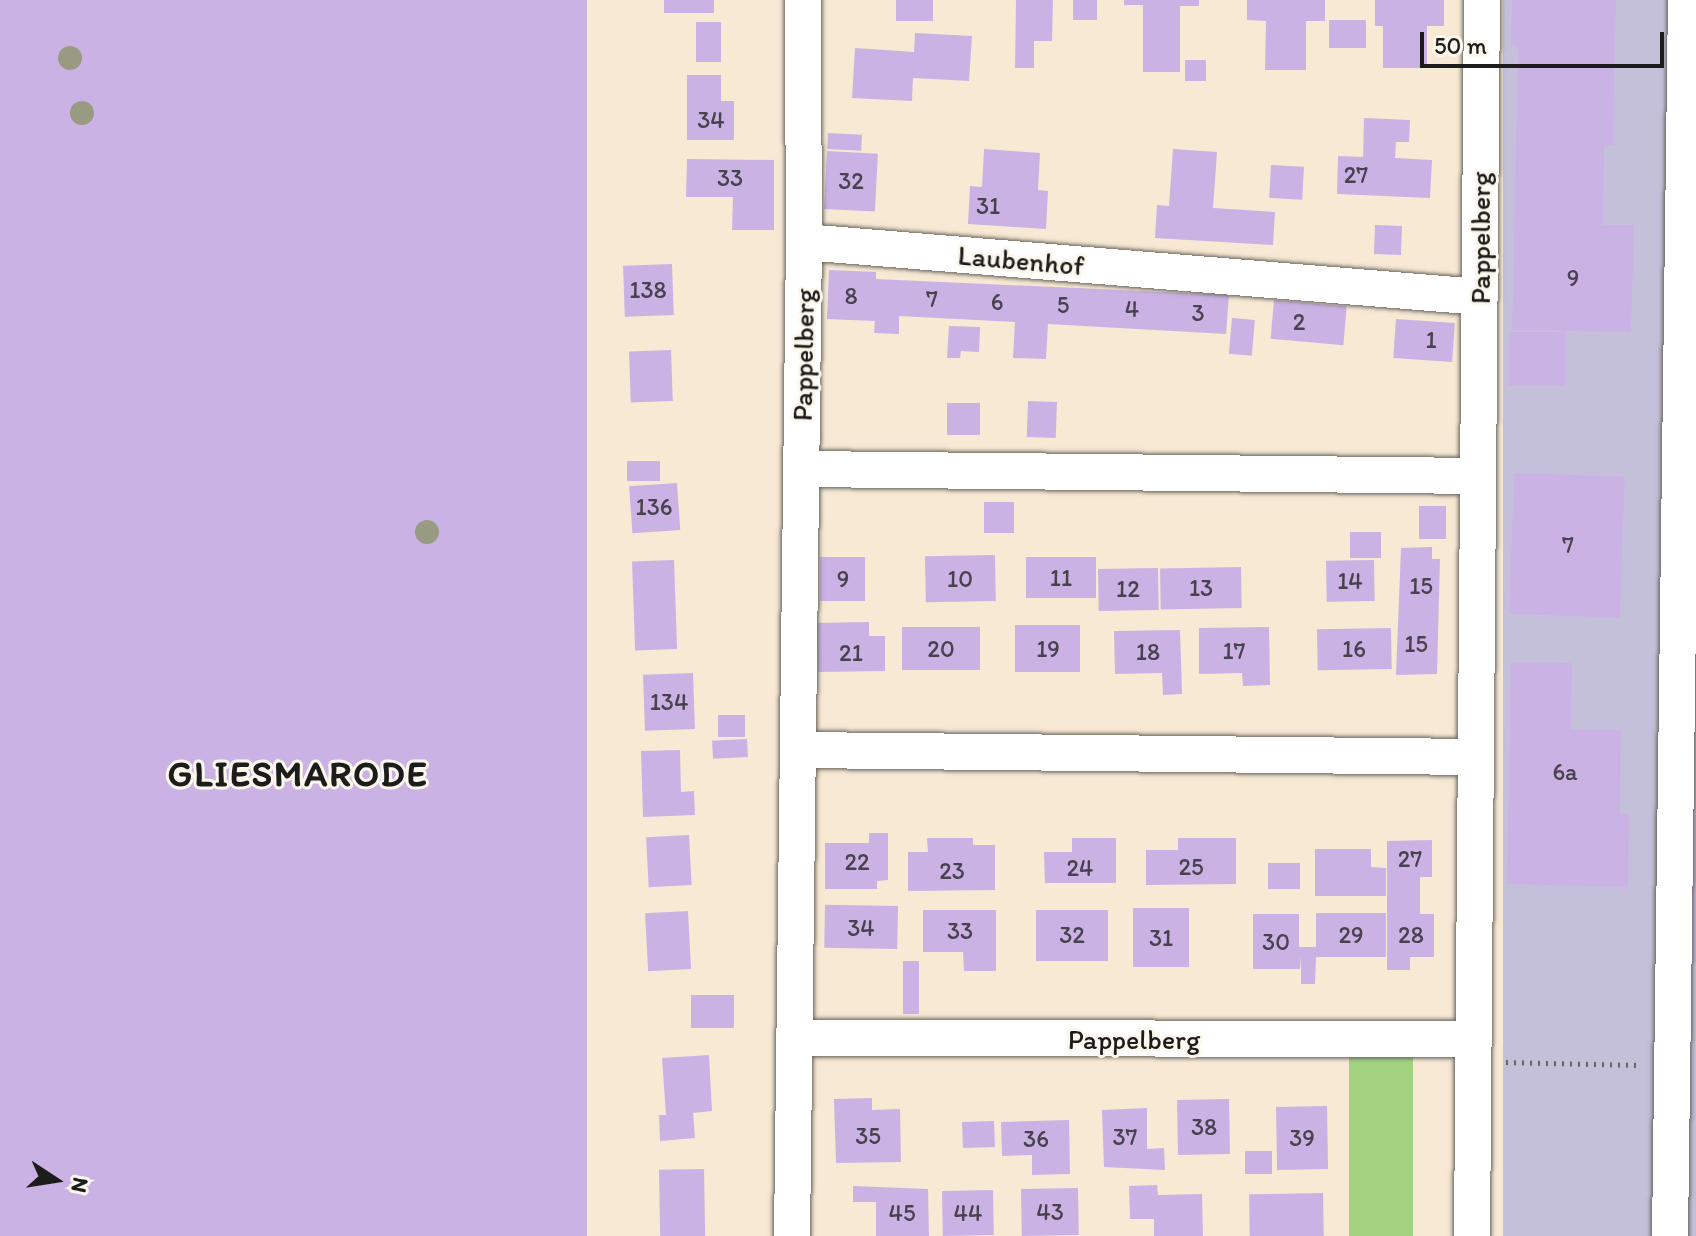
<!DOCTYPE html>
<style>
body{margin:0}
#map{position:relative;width:1696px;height:1236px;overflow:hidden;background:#f7e9d4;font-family:Itim,sans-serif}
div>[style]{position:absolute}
.industrial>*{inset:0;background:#c5c0da;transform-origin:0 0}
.green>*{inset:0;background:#a3d381;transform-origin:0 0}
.building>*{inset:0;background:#cab3e4;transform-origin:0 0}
.path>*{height:5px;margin-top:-2.5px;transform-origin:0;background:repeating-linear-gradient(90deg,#69645c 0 2px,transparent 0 8px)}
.roads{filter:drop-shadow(0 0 2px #69645c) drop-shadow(0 0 2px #69645c)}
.street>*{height:36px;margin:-18px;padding:0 18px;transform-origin:18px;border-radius:18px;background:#fff}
.trees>*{width:24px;height:24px;margin:-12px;border-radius:50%;background:#989b82}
span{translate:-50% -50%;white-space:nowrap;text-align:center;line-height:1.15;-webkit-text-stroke:6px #fbf7ec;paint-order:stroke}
.number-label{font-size:24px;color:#48424e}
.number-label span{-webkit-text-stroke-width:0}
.street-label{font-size:28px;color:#1c1c1c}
.district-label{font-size:36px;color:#1c1c1c;font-weight:700;letter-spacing:2px}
.north{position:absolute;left:16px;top:1140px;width:80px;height:80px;-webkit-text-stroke:6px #fbf7ec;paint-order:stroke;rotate:102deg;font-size:22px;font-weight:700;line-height:32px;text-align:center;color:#1c1c1c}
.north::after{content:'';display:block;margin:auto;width:28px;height:36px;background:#1c1c1c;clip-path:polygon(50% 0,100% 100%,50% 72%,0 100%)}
.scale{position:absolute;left:1420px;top:32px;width:244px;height:36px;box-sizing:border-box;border:4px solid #1c1c1c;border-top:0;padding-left:10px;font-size:24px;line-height:28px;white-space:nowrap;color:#1c1c1c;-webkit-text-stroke:6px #fbf7ec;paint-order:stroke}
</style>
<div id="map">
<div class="industrial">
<div style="left:1503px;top:0;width:193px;height:1236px"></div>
</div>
<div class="green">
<div style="left:1349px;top:1053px;width:64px;height:183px"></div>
</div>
<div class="building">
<div style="left:0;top:0;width:587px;height:1236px"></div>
<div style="left:664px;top:0;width:50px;height:13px"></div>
<div style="left:896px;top:0;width:37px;height:21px"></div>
<div style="clip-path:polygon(1016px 0,1053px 0,1052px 41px,1034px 41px,1034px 68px,1015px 68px)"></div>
<div style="left:1073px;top:0;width:24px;height:20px"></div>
<div style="clip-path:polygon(1124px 0,1199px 0,1199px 6px,1180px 6px,1180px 72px,1143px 72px,1143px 5px,1124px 5px)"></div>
<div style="clip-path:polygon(1247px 0,1325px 0,1325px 21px,1306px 21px,1306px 70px,1265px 70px,1266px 21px,1247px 20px)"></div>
<div style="clip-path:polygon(1375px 0,1444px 0,1444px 26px,1427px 26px,1427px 68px,1383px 68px,1383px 26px,1375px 26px)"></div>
<div style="clip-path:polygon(1512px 0,1616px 0,1613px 145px,1604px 145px,1603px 225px,1634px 225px,1631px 332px,1512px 330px,1518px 46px,1511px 46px)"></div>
<div style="left:1329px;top:20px;width:37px;height:28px"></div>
<div style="left:696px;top:22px;width:25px;height:40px"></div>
<div style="clip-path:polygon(915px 33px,972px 36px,969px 81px,913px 78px,912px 101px,852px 98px,855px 48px,914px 52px)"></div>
<div style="left:1185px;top:60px;width:21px;height:21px"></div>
<div style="clip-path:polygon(687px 75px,721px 75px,721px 101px,734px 101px,734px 140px,687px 140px)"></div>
<div style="clip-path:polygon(1364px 118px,1410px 120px,1409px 142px,1396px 142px,1395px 158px,1432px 160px,1430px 198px,1337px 194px,1338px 156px,1363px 157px)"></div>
<div style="left:828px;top:133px;width:34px;height:16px;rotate:3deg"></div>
<div style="clip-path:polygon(984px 149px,1040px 153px,1038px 190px,1048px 191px,1046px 229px,968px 224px,970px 186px,982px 187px)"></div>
<div style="clip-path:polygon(1173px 149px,1217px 152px,1213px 208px,1275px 212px,1273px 245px,1155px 238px,1157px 205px,1169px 206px)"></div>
<div style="left:827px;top:151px;width:51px;height:58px;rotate:3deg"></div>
<div style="clip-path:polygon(687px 159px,774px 160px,774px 230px,732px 230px,733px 197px,686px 197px)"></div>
<div style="left:1271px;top:165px;width:33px;height:33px;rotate:3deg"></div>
<div style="left:1375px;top:225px;width:27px;height:29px;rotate:2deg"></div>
<div style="left:672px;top:264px;width:51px;height:49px;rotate:88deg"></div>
<div style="clip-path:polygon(829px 270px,876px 272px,876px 279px,1229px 295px,1226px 334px,1048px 324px,1046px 359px,1013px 358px,1015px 322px,899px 316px,899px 334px,874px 333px,875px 321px,827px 319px)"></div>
<div style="left:1274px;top:300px;width:73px;height:39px;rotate:5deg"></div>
<div style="left:1232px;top:318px;width:23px;height:36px;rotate:5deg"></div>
<div style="left:1396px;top:319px;width:59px;height:39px;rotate:4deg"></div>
<div style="clip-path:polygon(949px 326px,980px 327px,979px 352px,961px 351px,960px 358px,947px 358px)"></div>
<div style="left:1509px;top:332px;width:56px;height:54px"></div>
<div style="left:671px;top:350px;width:51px;height:42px;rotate:88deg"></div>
<div style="left:1028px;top:401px;width:29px;height:36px;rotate:2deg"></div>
<div style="left:947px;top:403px;width:33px;height:32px"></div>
<div style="left:660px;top:461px;width:20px;height:33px;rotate:90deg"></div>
<div style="left:1514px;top:473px;width:111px;height:141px;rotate:2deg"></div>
<div style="left:677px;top:483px;width:47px;height:48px;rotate:86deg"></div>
<div style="left:984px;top:502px;width:30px;height:31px"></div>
<div style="left:1419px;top:506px;width:27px;height:33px"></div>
<div style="left:1381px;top:532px;width:26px;height:31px;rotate:90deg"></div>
<div style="clip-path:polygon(1432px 547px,1432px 559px,1440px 559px,1437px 674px,1396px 675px,1401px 548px)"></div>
<div style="left:995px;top:555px;width:46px;height:70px;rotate:89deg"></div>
<div style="left:865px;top:557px;width:44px;height:45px;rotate:90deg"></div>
<div style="left:1096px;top:557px;width:41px;height:70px;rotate:90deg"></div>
<div style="left:674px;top:560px;width:89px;height:42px;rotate:88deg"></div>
<div style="left:1374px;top:560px;width:41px;height:48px;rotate:89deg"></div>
<div style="left:1241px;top:567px;width:41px;height:81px;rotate:89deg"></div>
<div style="left:1158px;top:568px;width:42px;height:60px;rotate:89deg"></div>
<div style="clip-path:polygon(869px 622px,869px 636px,885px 636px,885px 671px,818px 672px,817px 623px)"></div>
<div style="left:1080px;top:625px;width:47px;height:65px;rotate:90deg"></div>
<div style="left:980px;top:627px;width:43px;height:78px;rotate:90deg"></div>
<div style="clip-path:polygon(1269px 627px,1270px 685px,1243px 686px,1242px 673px,1199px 674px,1199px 628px)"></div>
<div style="left:1391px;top:628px;width:41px;height:74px;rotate:89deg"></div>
<div style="clip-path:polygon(1180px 630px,1182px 694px,1163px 695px,1162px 673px,1115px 674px,1114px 631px)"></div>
<div style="clip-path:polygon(1511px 662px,1572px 663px,1571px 729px,1621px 730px,1620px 813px,1629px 814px,1628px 887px,1507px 884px)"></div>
<div style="left:693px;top:673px;width:56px;height:50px;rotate:88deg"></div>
<div style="left:745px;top:715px;width:22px;height:27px;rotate:90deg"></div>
<div style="left:747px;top:739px;width:18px;height:35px;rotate:87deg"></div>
<div style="clip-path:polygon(1696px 749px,1696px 961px,1693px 961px,1691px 750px)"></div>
<div style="clip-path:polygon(680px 750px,681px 792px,694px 791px,695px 815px,643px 817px,641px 751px)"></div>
<div style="clip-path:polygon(869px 833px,888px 833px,888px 880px,877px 881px,877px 889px,825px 889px,825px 843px,869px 843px)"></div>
<div style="left:689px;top:835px;width:50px;height:43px;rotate:87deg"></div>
<div style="clip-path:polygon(927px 838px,973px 838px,973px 845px,995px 845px,995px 890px,908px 891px,908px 852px,928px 852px)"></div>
<div style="clip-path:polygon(1072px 838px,1116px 838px,1116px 883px,1045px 883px,1044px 852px,1072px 852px)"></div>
<div style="clip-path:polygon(1178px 838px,1236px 838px,1236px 884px,1146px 885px,1146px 850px,1178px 850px)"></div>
<div style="clip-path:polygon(1432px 840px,1432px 877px,1420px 877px,1420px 914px,1434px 914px,1434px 957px,1410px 957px,1410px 970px,1387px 970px,1387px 841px)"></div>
<div style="clip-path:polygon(1315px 849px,1371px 849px,1371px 867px,1386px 868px,1386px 896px,1315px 896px)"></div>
<div style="left:1268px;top:863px;width:32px;height:26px"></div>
<div style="left:898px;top:906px;width:43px;height:73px;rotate:91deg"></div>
<div style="left:1189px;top:908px;width:59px;height:56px;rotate:90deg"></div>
<div style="clip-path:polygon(923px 910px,996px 910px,996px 971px,964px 971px,963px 952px,923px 952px)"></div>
<div style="left:1036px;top:910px;width:72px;height:51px"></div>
<div style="left:688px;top:911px;width:58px;height:43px;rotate:87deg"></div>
<div style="clip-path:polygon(1316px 913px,1386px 913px,1386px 957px,1316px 957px,1315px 984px,1301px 984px,1301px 956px,1300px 969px,1253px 969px,1253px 914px,1299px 914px,1299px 947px,1316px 947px)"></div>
<div style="left:903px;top:961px;width:16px;height:53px"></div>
<div style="left:691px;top:995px;width:43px;height:33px"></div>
<div style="clip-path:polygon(709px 1055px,712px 1111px,693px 1113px,695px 1138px,660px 1141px,659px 1115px,666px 1115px,662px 1058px)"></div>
<div style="clip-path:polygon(872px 1098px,872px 1110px,900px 1109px,901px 1162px,836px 1163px,834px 1099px)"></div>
<div style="left:1229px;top:1099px;width:55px;height:52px;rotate:89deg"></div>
<div style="left:1327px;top:1106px;width:63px;height:51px;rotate:89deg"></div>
<div style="clip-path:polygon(1147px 1108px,1147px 1149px,1164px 1148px,1165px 1170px,1104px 1167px,1102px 1110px)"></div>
<div style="clip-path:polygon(1069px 1120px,1070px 1174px,1032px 1175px,1032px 1155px,1002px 1156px,1001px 1122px)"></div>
<div style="left:994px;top:1121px;width:26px;height:32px;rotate:88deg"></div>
<div style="left:1245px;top:1151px;width:27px;height:23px"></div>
<div style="left:704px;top:1169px;width:67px;height:45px;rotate:89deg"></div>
<div style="clip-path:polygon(1157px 1185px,1158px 1195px,1202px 1194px,1203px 1236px,1154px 1236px,1154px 1219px,1130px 1219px,1129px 1186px)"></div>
<div style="clip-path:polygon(853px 1186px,928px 1189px,929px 1236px,876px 1236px,876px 1202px,853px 1202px)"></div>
<div style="left:1078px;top:1188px;width:47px;height:57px;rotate:89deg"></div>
<div style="left:993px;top:1190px;width:45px;height:51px;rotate:89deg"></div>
<div style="left:1323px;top:1193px;width:43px;height:74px;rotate:89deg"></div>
</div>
<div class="path">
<div style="left:1506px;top:1062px;width:133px;rotate:1.3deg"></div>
</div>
<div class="roads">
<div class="street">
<div style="left:803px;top:0;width:242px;rotate:89.8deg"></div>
<div style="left:804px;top:242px;width:678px;rotate:4.65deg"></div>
<div style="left:802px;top:469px;width:676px;rotate:0.59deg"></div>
<div style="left:798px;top:750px;width:678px;rotate:0.59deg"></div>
<div style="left:795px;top:1038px;width:678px;rotate:0.08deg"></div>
<div style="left:792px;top:1236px;width:994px;rotate:-89.31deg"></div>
<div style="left:1472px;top:1236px;width:1236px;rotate:-89.54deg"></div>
<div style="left:1670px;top:1236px;width:1236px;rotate:-89.26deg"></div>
</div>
</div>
<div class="trees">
<div style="left:70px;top:58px"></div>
<div style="left:82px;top:113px"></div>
<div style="left:427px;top:532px"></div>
</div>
<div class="number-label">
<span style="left:711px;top:120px">34</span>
<span style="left:1356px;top:175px">27</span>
<span style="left:730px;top:178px">33</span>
<span style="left:851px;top:181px">32</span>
<span style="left:988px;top:206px">31</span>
<span style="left:1573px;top:278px">9</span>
<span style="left:648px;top:290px">138</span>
<span style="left:851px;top:296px">8</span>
<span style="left:932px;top:299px">7</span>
<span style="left:997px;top:302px">6</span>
<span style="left:1063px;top:305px">5</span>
<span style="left:1132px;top:309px">4</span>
<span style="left:1198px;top:313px">3</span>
<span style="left:1299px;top:322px">2</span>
<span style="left:1431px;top:340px">1</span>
<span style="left:654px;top:507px">136</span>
<span style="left:1568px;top:545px">7</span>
<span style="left:1061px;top:578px">11</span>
<span style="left:843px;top:579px">9</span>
<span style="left:960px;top:579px">10</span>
<span style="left:1350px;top:581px">14</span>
<span style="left:1421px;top:586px">15</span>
<span style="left:1201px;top:588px">13</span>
<span style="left:1128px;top:589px">12</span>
<span style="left:1416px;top:644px">15</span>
<span style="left:941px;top:649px">20</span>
<span style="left:1048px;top:649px">19</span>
<span style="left:1354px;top:649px">16</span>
<span style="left:1234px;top:651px">17</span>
<span style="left:1148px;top:652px">18</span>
<span style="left:851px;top:653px">21</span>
<span style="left:669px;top:702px">134</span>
<span style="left:1565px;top:772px">6a</span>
<span style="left:1410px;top:859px">27</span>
<span style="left:857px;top:862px">22</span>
<span style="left:1191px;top:867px">25</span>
<span style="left:1080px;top:868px">24</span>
<span style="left:952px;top:871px">23</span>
<span style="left:861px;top:928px">34</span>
<span style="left:960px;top:931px">33</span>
<span style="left:1072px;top:935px">32</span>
<span style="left:1351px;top:935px">29</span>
<span style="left:1411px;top:935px">28</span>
<span style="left:1161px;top:938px">31</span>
<span style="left:1276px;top:942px">30</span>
<span style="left:1204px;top:1127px">38</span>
<span style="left:868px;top:1136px">35</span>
<span style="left:1125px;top:1137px">37</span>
<span style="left:1302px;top:1138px">39</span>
<span style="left:1036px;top:1139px">36</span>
<span style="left:1050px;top:1212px">43</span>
<span style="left:902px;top:1213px">45</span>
<span style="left:968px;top:1213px">44</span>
</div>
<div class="street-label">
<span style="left:1480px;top:238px;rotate:-90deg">Pappelberg</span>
<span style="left:1021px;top:260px;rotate:5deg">Laubenhof</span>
<span style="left:803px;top:355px;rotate:-89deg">Pappelberg</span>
<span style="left:1134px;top:1039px">Pappelberg</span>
</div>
<div class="district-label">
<span style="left:298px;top:774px">GLIESMARODE</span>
</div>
<div class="north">N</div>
<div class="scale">50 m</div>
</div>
